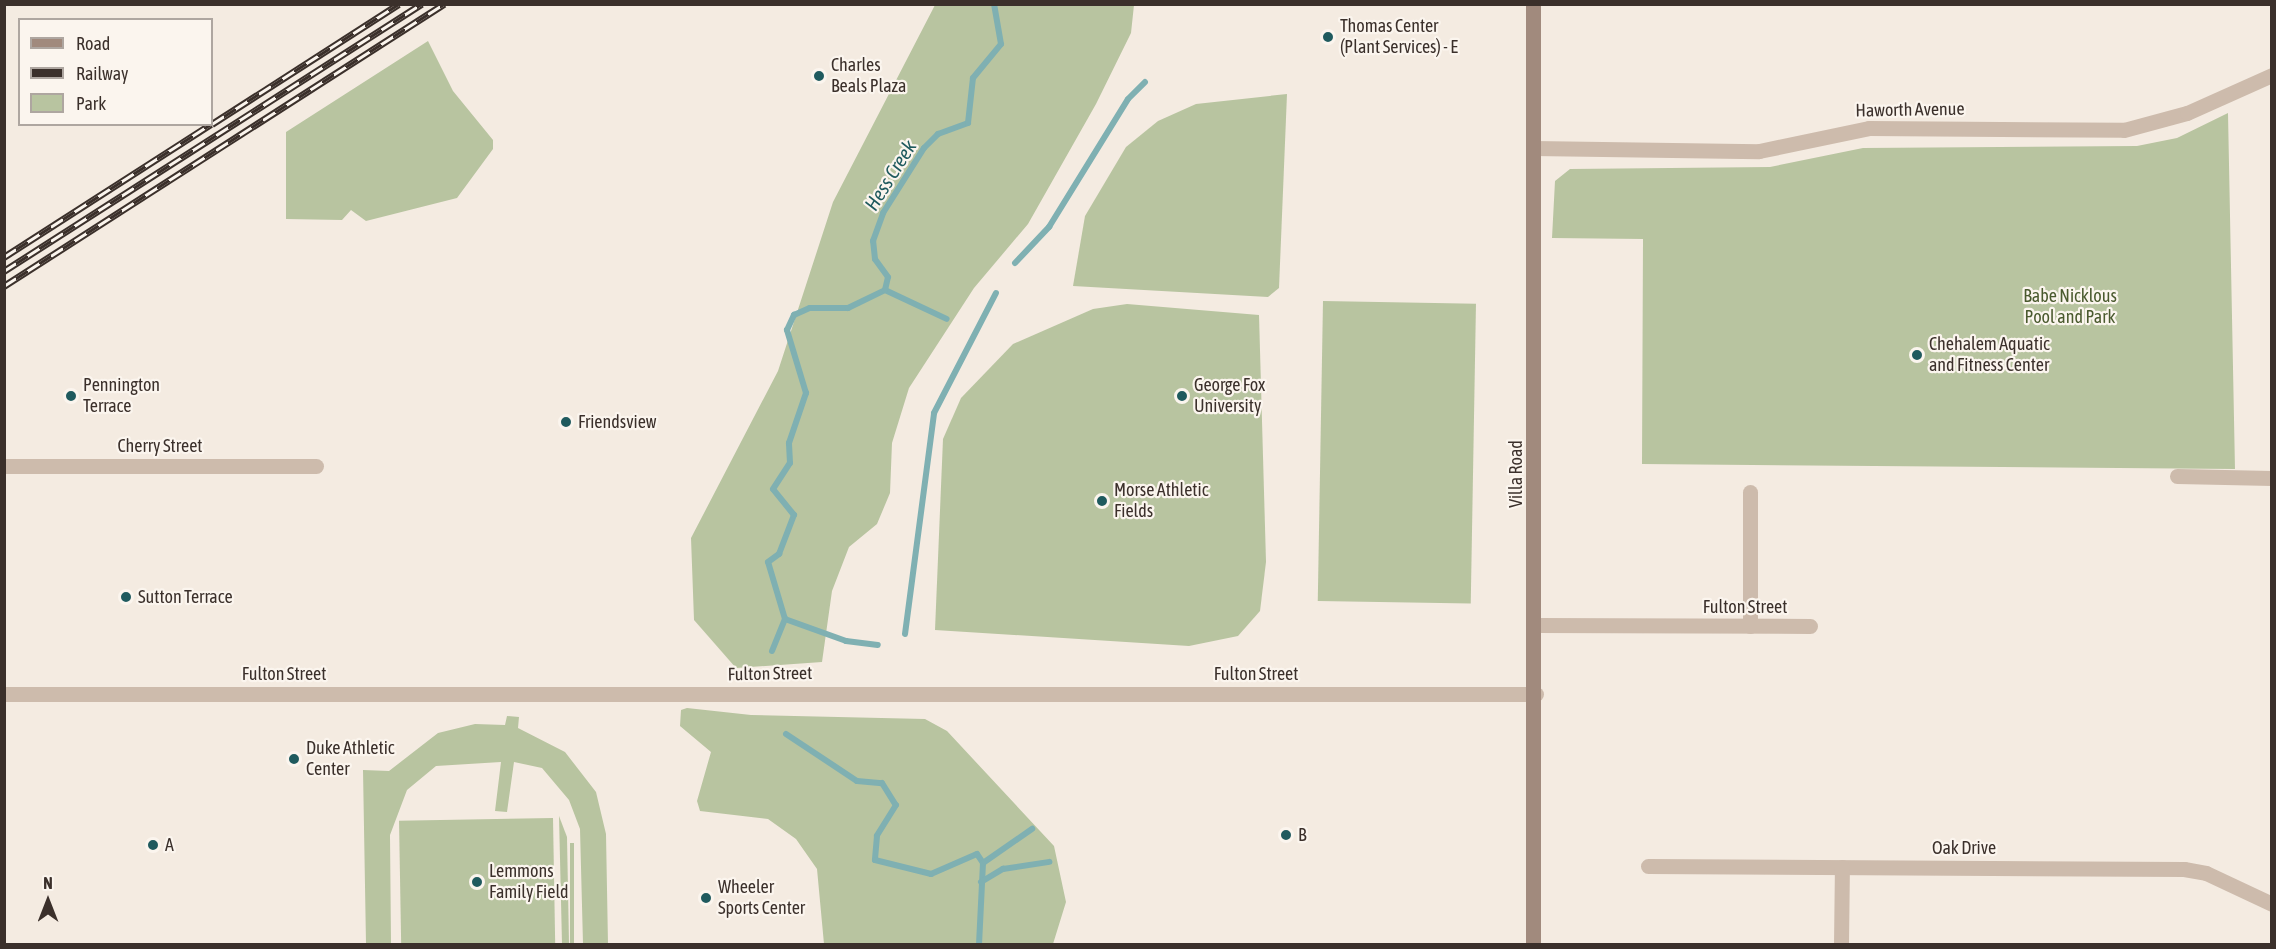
<!DOCTYPE html>
<style>
body{margin:0}
#map{position:relative;width:2276px;height:949px;overflow:hidden;background:#f4ebe1;font-family:"Asap Condensed",sans-serif}
div>[style]{position:absolute}
.green>*{inset:0;background:#b8c4a0;transform-origin:0 0}
.stream>*{height:6px;margin:-3px;padding:0 3px;transform-origin:3px;border-radius:3px;background:#7fb0b2}
.minor>*{height:15px;margin:-7.5px;padding:0 7.5px;transform-origin:7.5px;border-radius:7.5px;background:#cdbbac}
.tertiary>*{height:15px;margin:-7.5px;padding:0 7.5px;transform-origin:7.5px;border-radius:7.5px;background:#cdbbac}
.secondary>*{height:15px;margin:-7.5px;padding:0 7.5px;transform-origin:7.5px;border-radius:7.5px;background:#a18a7d}
.rail>*{height:7px;margin-top:-3.5px;transform-origin:0;background:repeating-linear-gradient(90deg,#fbf5ee 0 14px,#3b302b 0 28px);box-sizing:border-box;border-block:2px solid #3b302b}
.dots>*{width:16px;height:16px;translate:-50% -50%;box-sizing:border-box;border:3px solid #fbf5ee;border-radius:50%}
span{translate:-50% -50%;white-space:nowrap;text-align:center;line-height:1.15;-webkit-text-stroke:4.5px #fbf5ee;paint-order:stroke}
.poi-label{font-size:18px;color:#3b302b}
.left{translate:0 -50%;text-align:left}
.street-label{font-size:18px;color:#3b302b}
.park-label{font-size:18px;color:#4a5a2e}
.water-label{font-size:20px;color:#1f5a5e;font-style:italic}
.frame{position:absolute;inset:0;border:6px solid #3b302b;pointer-events:none}
.legend{position:absolute;left:18px;top:18px;width:195px;height:108px;box-sizing:border-box;background:#fbf5ee;border:2px solid #aea6a0;margin:0;padding:8px 10px;list-style:none;font-size:18px;color:#3b302b}
.legend li{display:flex;align-items:center;gap:12px;height:30px}
.legend b{width:30px;border:2px solid #aea6a0}
.north{position:absolute;left:18px;top:871px;width:60px;height:60px;-webkit-text-stroke:4px #fbf5ee;paint-order:stroke;rotate:0deg;font-size:16px;font-weight:700;line-height:24px;text-align:center;color:#3b302b}
.north::after{content:'';display:block;margin:auto;width:21px;height:27px;background:#3b302b;clip-path:polygon(50% 0,100% 100%,50% 72%,0 100%)}
</style>
<div id="map">
<div class="green">
<div style="clip-path:polygon(935px 5px,1134px 5px,1131px 33px,1096px 104px,1028px 224px,974px 288px,909px 388px,892px 443px,890px 493px,877px 524px,849px 547px,832px 591px,822px 662px,736px 668px,694px 620px,691px 538px,778px 371px,833px 202px)"></div>
<div style="clip-path:polygon(428px 41px,453px 91px,493px 140px,493px 149px,457px 198px,366px 221px,351px 210px,342px 220px,286px 219px,286px 132px)"></div>
<div style="clip-path:polygon(1287px 94px,1279px 288px,1268px 297px,1073px 286px,1085px 216px,1126px 147px,1158px 121px,1196px 104px)"></div>
<div style="clip-path:polygon(2228px 113px,2235px 469px,1642px 464px,1643px 239px,1552px 238px,1555px 181px,1570px 169px,1770px 167px,1863px 148px,2137px 146px,2177px 138px)"></div>
<div style="left:1323px;top:301px;width:153px;height:300px;rotate:1deg"></div>
<div style="clip-path:polygon(1127px 304px,1259px 315px,1266px 562px,1260px 611px,1238px 636px,1189px 646px,935px 630px,943px 439px,961px 398px,1013px 344px,1093px 309px)"></div>
<div style="clip-path:polygon(687px 708px,751px 715px,925px 719px,947px 731px,1054px 846px,1066px 902px,1053px 944px,824px 944px,817px 869px,796px 839px,768px 819px,700px 811px,697px 801px,711px 752px,680px 726px,681px 710px)"></div>
<div style="clip-path:polygon(507px 716px,519px 717px,518px 728px,565px 752px,596px 792px,606px 834px,608px 944px,583px 944px,580px 829px,569px 800px,542px 768px,514px 762px,507px 812px,495px 811px,501px 762px,436px 766px,407px 790px,390px 835px,391px 944px,366px 944px,363px 770px,389px 771px,438px 733px,475px 724px,505px 725px)"></div>
<div style="clip-path:polygon(559px 816px,567px 837px,569px 944px,562px 944px)"></div>
<div style="left:553px;top:818px;width:126px;height:154px;rotate:89deg"></div>
<div style="left:570px;top:843px;width:4px;height:101px"></div>
</div>
<div class="stream">
<div style="left:1015px;top:263px;width:50px;rotate:-46.6deg"></div>
<div style="left:1049px;top:227px;width:150px;rotate:-58.3deg"></div>
<div style="left:1128px;top:99px;width:24px;rotate:-45deg"></div>
<div style="left:885px;top:290px;width:68px;rotate:25.1deg"></div>
<div style="left:785px;top:619px;width:65px;rotate:19.8deg"></div>
<div style="left:846px;top:641px;width:32px;rotate:7deg"></div>
<div style="left:905px;top:634px;width:223px;rotate:-82.5deg"></div>
<div style="left:934px;top:413px;width:135px;rotate:-62.7deg"></div>
<div style="left:772px;top:651px;width:35px;rotate:-68deg"></div>
<div style="left:785px;top:619px;width:59px;rotate:-106.6deg"></div>
<div style="left:768px;top:562px;width:14px;rotate:-36deg"></div>
<div style="left:779px;top:554px;width:42px;rotate:-69deg"></div>
<div style="left:794px;top:515px;width:33px;rotate:-129deg"></div>
<div style="left:773px;top:489px;width:31px;rotate:-57deg"></div>
<div style="left:790px;top:463px;width:20px;rotate:-93deg"></div>
<div style="left:789px;top:443px;width:53px;rotate:-71.2deg"></div>
<div style="left:806px;top:393px;width:66px;rotate:-106.8deg"></div>
<div style="left:787px;top:330px;width:17px;rotate:-65deg"></div>
<div style="left:794px;top:315px;width:17px;rotate:-24deg"></div>
<div style="left:810px;top:308px;width:38px"></div>
<div style="left:848px;top:308px;width:41px;rotate:-25.9deg"></div>
<div style="left:885px;top:290px;width:13px;rotate:-77deg"></div>
<div style="left:888px;top:277px;width:22px;rotate:-126deg"></div>
<div style="left:875px;top:259px;width:18px;rotate:-96deg"></div>
<div style="left:873px;top:241px;width:30px;rotate:-70deg"></div>
<div style="left:883px;top:213px;width:77px;rotate:-57.8deg"></div>
<div style="left:924px;top:148px;width:20px;rotate:-45deg"></div>
<div style="left:938px;top:134px;width:32px;rotate:-20deg"></div>
<div style="left:968px;top:123px;width:45px;rotate:-83.7deg"></div>
<div style="left:973px;top:78px;width:44px;rotate:-50.5deg"></div>
<div style="left:1001px;top:44px;width:41px;rotate:-99.9deg"></div>
<div style="left:786px;top:734px;width:85px;rotate:33.5deg"></div>
<div style="left:857px;top:781px;width:25px;rotate:5deg"></div>
<div style="left:882px;top:783px;width:26px;rotate:58deg"></div>
<div style="left:896px;top:805px;width:36px;rotate:122deg"></div>
<div style="left:877px;top:836px;width:24px;rotate:95deg"></div>
<div style="left:875px;top:860px;width:58px;rotate:14deg"></div>
<div style="left:931px;top:874px;width:50px;rotate:-23.5deg"></div>
<div style="left:977px;top:854px;width:11px;rotate:56deg"></div>
<div style="left:983px;top:863px;width:81px;rotate:92.8deg"></div>
<div style="left:983px;top:863px;width:60px;rotate:-34.8deg"></div>
<div style="left:981px;top:882px;width:26px;rotate:-31deg"></div>
<div style="left:1003px;top:869px;width:47px;rotate:-8.7deg"></div>
</div>
<div class="minor">
<div style="left:4px;top:466px;width:312px"></div>
<div style="left:2177px;top:476px;width:95px;rotate:1.2deg"></div>
<div style="left:1750px;top:492px;width:134px;rotate:90deg"></div>
<div style="left:1536px;top:625px;width:274px;rotate:0.2deg"></div>
<div style="left:1648px;top:866px;width:536px;rotate:0.32deg"></div>
<div style="left:2184px;top:869px;width:22px;rotate:10deg"></div>
<div style="left:2206px;top:873px;width:73px;rotate:25.2deg"></div>
<div style="left:1841px;top:944px;width:77px;rotate:-89.3deg"></div>
</div>
<div class="tertiary">
<div style="left:1533px;top:148px;width:226px;rotate:0.8deg"></div>
<div style="left:1759px;top:151px;width:112px;rotate:-11.8deg"></div>
<div style="left:1869px;top:128px;width:255px;rotate:0.4deg"></div>
<div style="left:2124px;top:130px;width:65px;rotate:-15.1deg"></div>
<div style="left:2187px;top:113px;width:93px;rotate:-24.1deg"></div>
<div style="left:4px;top:694px;width:1532px"></div>
</div>
<div class="secondary">
<div style="left:1533px;top:4px;width:940px;rotate:90deg"></div>
</div>
<div class="rail">
<div style="left:212px;top:124px;width:222px;rotate:-32.7deg"></div>
<div style="left:4px;top:257px;width:246px;rotate:-32.7deg"></div>
<div style="left:4px;top:271px;width:496px;rotate:-32.6deg"></div>
<div style="left:4px;top:286px;width:523px;rotate:-32.66deg"></div>
</div>
<div class="dots">
<div style="left:1328px;top:37px;background:#1f5a5e"></div>
<div style="left:819px;top:76px;background:#1f5a5e"></div>
<div style="left:1917px;top:355px;background:#1f5a5e"></div>
<div style="left:71px;top:396px;background:#1f5a5e"></div>
<div style="left:1182px;top:396px;background:#1f5a5e"></div>
<div style="left:566px;top:422px;background:#1f5a5e"></div>
<div style="left:1102px;top:501px;background:#1f5a5e"></div>
<div style="left:126px;top:597px;background:#1f5a5e"></div>
<div style="left:294px;top:759px;background:#1f5a5e"></div>
<div style="left:1286px;top:835px;background:#1f5a5e"></div>
<div style="left:153px;top:845px;background:#1f5a5e"></div>
<div style="left:477px;top:882px;background:#1f5a5e"></div>
<div style="left:706px;top:898px;background:#1f5a5e"></div>
</div>
<div class="poi-label">
<span class="left" style="left:1340px;top:37px">Thomas Center<br>(Plant Services) - E</span>
<span class="left" style="left:831px;top:76px">Charles<br>Beals Plaza</span>
<span class="left" style="left:1929px;top:355px">Chehalem Aquatic<br>and Fitness Center</span>
<span class="left" style="left:83px;top:396px">Pennington<br>Terrace</span>
<span class="left" style="left:1194px;top:396px">George Fox<br>University</span>
<span class="left" style="left:578px;top:422px">Friendsview</span>
<span class="left" style="left:1114px;top:501px">Morse Athletic<br>Fields</span>
<span class="left" style="left:138px;top:597px">Sutton Terrace</span>
<span class="left" style="left:306px;top:759px">Duke Athletic<br>Center</span>
<span class="left" style="left:1298px;top:835px">B</span>
<span class="left" style="left:165px;top:845px">A</span>
<span class="left" style="left:489px;top:882px">Lemmons<br>Family Field</span>
<span class="left" style="left:718px;top:898px">Wheeler<br>Sports Center</span>
</div>
<div class="street-label">
<span style="left:1910px;top:110px;rotate:-1deg">Haworth Avenue</span>
<span style="left:160px;top:446px">Cherry Street</span>
<span style="left:1516px;top:474px;rotate:-90deg">Villa Road</span>
<span style="left:1745px;top:607px">Fulton Street</span>
<span style="left:284px;top:674px">Fulton Street</span>
<span style="left:770px;top:674px;rotate:-1deg">Fulton Street</span>
<span style="left:1256px;top:674px">Fulton Street</span>
<span style="left:1964px;top:848px">Oak Drive</span>
</div>
<div class="park-label">
<span style="left:2070px;top:307px">Babe Nicklous<br>Pool and Park</span>
</div>
<div class="water-label">
<span style="left:890px;top:175px;rotate:-58deg">Hess Creek</span>
</div>
<div class="frame"></div>
<ul class="legend">
<li><b style="height:8px;background:#a18a7d"></b>Road</li>
<li><b style="height:8px;background:#3b302b"></b>Railway</li>
<li><b style="height:16px;background:#b8c4a0"></b>Park</li>
</ul>
<div class="north">N</div>
</div>
